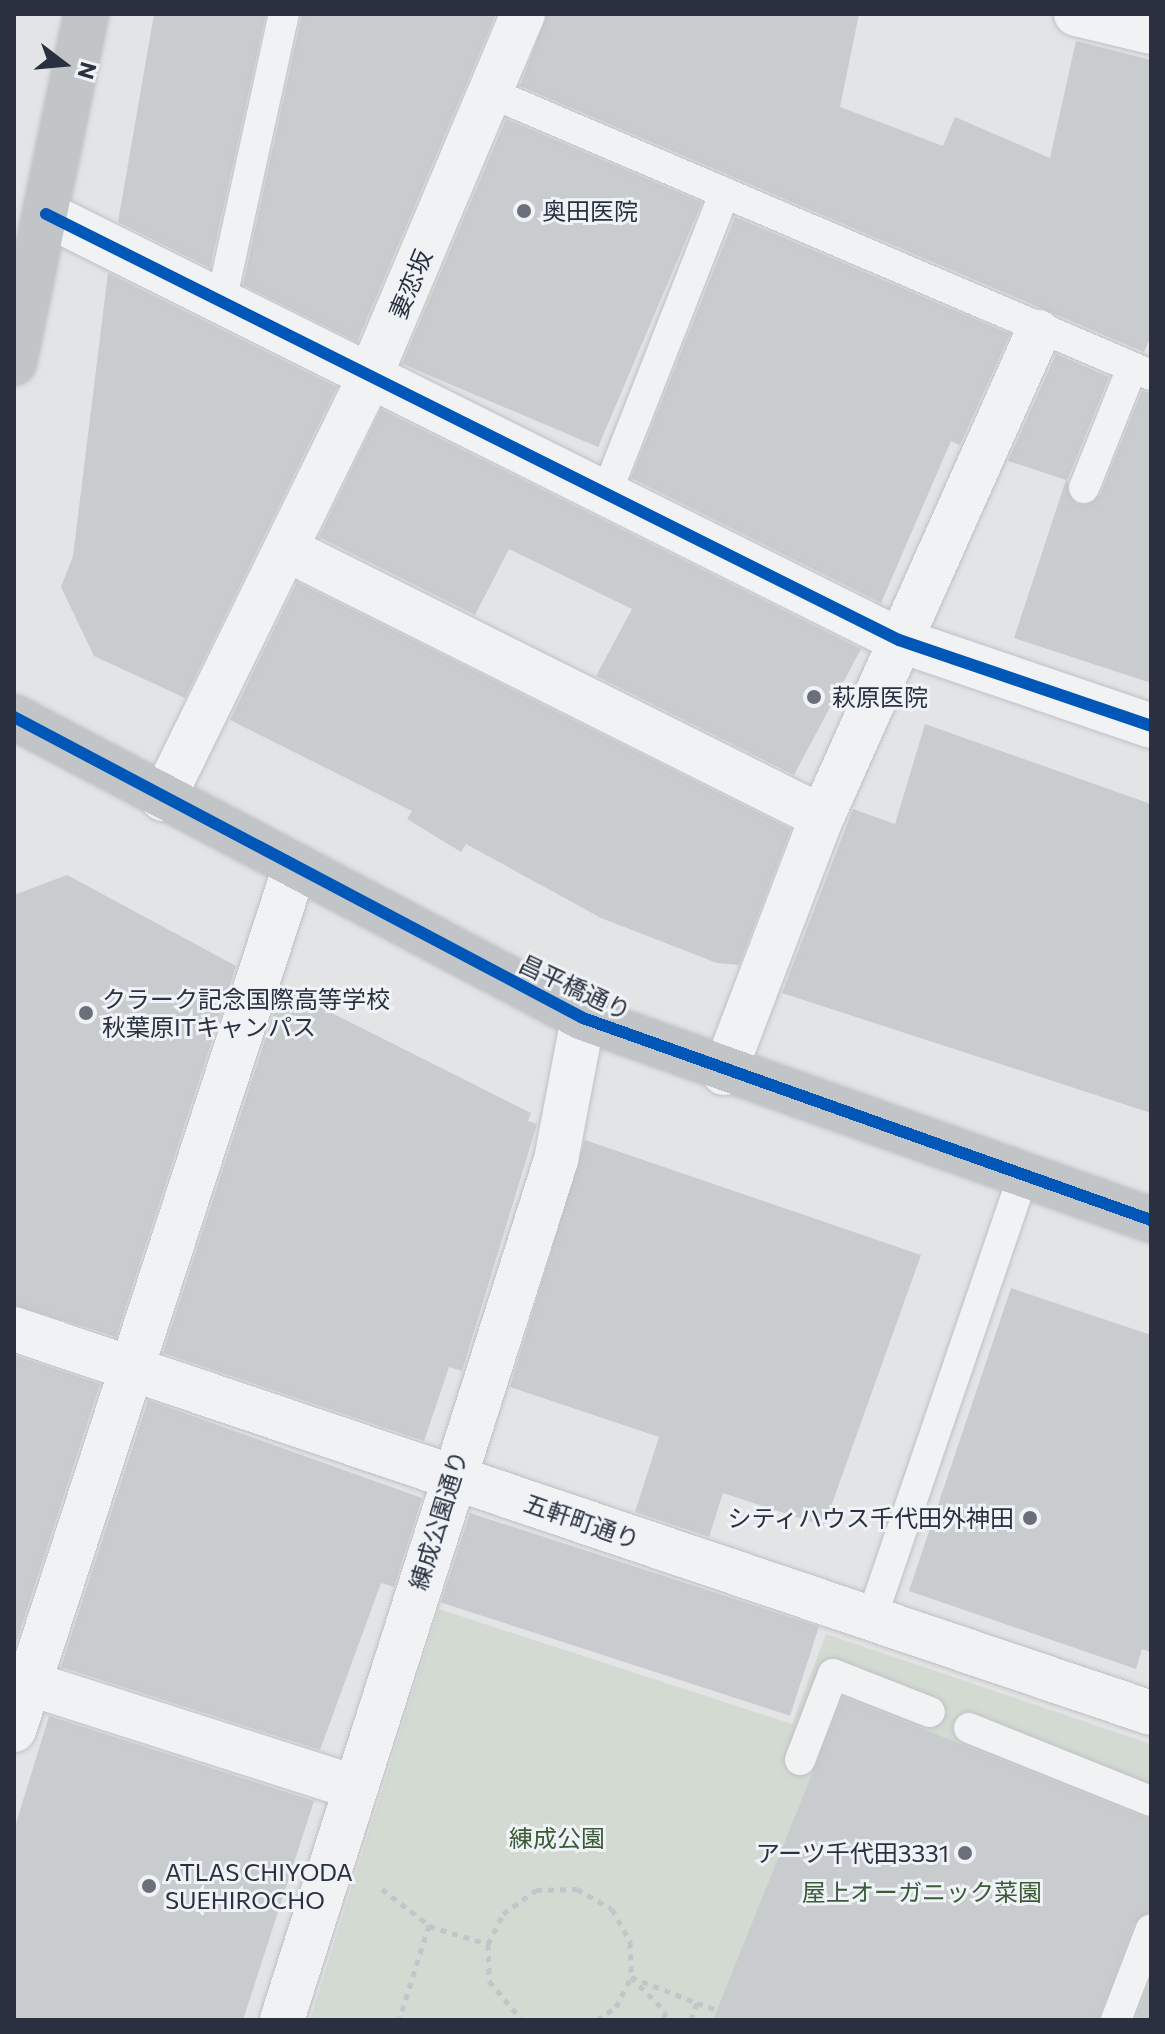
<!DOCTYPE html>
<meta charset="utf-8">
<style>
body{margin:0}
#map{position:relative;width:1165px;height:2034px;overflow:hidden;background:#e2e4e6;font-family:Commissioner,"Noto Sans JP",sans-serif}
div>[style]{position:absolute}
.green>*{inset:0;background:#d2dad2}
.building>*{inset:0;background:#c9ccce;transform-origin:0 0}
.path>*{height:5px;margin-top:-2.5px;transform-origin:0;background:repeating-linear-gradient(90deg,#c3c5ca 0 6px,transparent 0 12px)}
.roads{filter:drop-shadow(0 0 2px #bfc0c3) drop-shadow(0 0 2px #bfc0c3)}
.lane>*{height:30px;margin:-15px;padding:0 15px;transform-origin:15px;border-radius:15px;background:#f1f2f3}
.street>*{height:44px;margin:-22px;padding:0 22px;transform-origin:22px;border-radius:22px;background:#f1f2f3}
.secondary>*{height:44px;margin:-22px;padding:0 22px;transform-origin:22px;border-radius:22px;background:#c2c5c8}
.cycleway>*{height:12px;margin:-6px;padding:0 6px;transform-origin:6px;border-radius:6px;background:#0057b8}
.dots>*{width:22px;height:22px;translate:-50% -50%;box-sizing:border-box;border:4px solid #eff2f6;border-radius:50%}
span{translate:-50% -50%;white-space:nowrap;text-align:center;line-height:1.15;-webkit-text-stroke:6px #eff2f6;paint-order:stroke}
.poi-label{font-size:24px;color:#29303f}
.left{translate:0 -50%;text-align:left}
.right{translate:-100% -50%;text-align:right}
.street-label{font-size:24px;color:#29303f}
.park-label{font-size:24px;color:#3b5b36}
.frame{position:absolute;inset:0;border:16px solid #29303f;pointer-events:none}
.north{position:absolute;left:24px;top:24px;width:80px;height:80px;-webkit-text-stroke:6px #eff2f6;paint-order:stroke;rotate:106deg;font-size:22px;font-weight:700;line-height:32px;text-align:center;color:#29303f}
.north::after{content:'';display:block;margin:auto;width:28px;height:36px;background:#29303f;clip-path:polygon(50% 0,100% 100%,50% 72%,0 100%)}
</style>
<div id="map">
<div class="green">
<div style="clip-path:polygon(439px 1609px,792px 1724px,826px 1634px,1151px 1744px,1151px 1988px,1139px 2020px,310px 2020px)"></div>
</div>
<div class="building">
<div style="clip-path:polygon(154px 14px,266px 14px,210px 268px,118px 222px)"></div>
<div style="clip-path:polygon(302px 14px,496px 14px,357px 342px,243px 285px)"></div>
<div style="clip-path:polygon(547px 14px,859px 14px,840px 107px,943px 146px,955px 117px,1050px 158px,1076px 41px,1151px 60px,1151px 336px,1144px 352px,520px 86px)"></div>
<div style="left:506px;top:119px;width:213px;height:266px;rotate:23deg"></div>
<div style="clip-path:polygon(735px 217px,1010px 334px,960px 445px,951px 441px,881px 603px,631px 478px)"></div>
<div style="clip-path:polygon(108px 273px,337px 387px,185px 698px,94px 656px,61px 587px,73px 556px)"></div>
<div style="clip-path:polygon(1056px 354px,1109px 377px,1067px 481px,1077px 504px,1100px 495px,1142px 391px,1151px 393px,1151px 683px,1014px 638px,1066px 480px,1008px 461px)"></div>
<div style="clip-path:polygon(381px 409px,861px 649px,794px 775px,596px 676px,632px 609px,509px 549px,475px 615px,319px 537px)"></div>
<div style="clip-path:polygon(297px 582px,791px 829px,739px 965px,717px 963px,601px 918px,466px 844px,461px 852px,407px 819px,412px 811px,230px 720px)"></div>
<div style="clip-path:polygon(925px 724px,1151px 804px,1151px 1113px,782px 993px,853px 809px,895px 824px)"></div>
<div style="clip-path:polygon(67px 875px,236px 966px,116px 1337px,14px 1305px,14px 895px)"></div>
<div style="clip-path:polygon(282px 988px,531px 1113px,528px 1121px,537px 1124px,462px 1371px,449px 1367px,424px 1441px,163px 1353px)"></div>
<div style="clip-path:polygon(585px 1140px,921px 1255px,824px 1526px,723px 1493px,709px 1537px,635px 1512px,659px 1437px,510px 1387px)"></div>
<div style="clip-path:polygon(1011px 1288px,1151px 1335px,1151px 1652px,1142px 1649px,1136px 1669px,909px 1591px)"></div>
<div style="clip-path:polygon(14px 1355px,100px 1384px,14px 1649px)"></div>
<div style="clip-path:polygon(148px 1400px,422px 1498px,394px 1587px,381px 1583px,320px 1750px,61px 1667px)"></div>
<div style="left:470px;top:1513px;width:367px;height:94px;rotate:18deg"></div>
<div style="clip-path:polygon(843px 1697px,1151px 1820px,1151px 1911px,1134px 1923px,1098px 2020px,713px 2020px)"></div>
<div style="clip-path:polygon(49px 1716px,314px 1801px,243px 2020px,14px 2020px,14px 1830px)"></div>
<div style="clip-path:polygon(1151px 1979px,1151px 2020px,1135px 2020px)"></div>
</div>
<div class="path">
<div style="left:382px;top:1889px;width:59px;rotate:37.5deg"></div>
<div style="left:429px;top:1925px;width:100px;rotate:107.5deg"></div>
<div style="left:429px;top:1926px;width:62px;rotate:17deg"></div>
<div style="left:488px;top:1944px;width:37px;rotate:88deg"></div>
<div style="left:489px;top:1981px;width:51px;rotate:49.8deg"></div>
<div style="left:488px;top:1944px;width:34px;rotate:-63deg"></div>
<div style="left:503px;top:1914px;width:41px;rotate:-36deg"></div>
<div style="left:536px;top:1890px;width:41px;rotate:-1.4deg"></div>
<div style="left:577px;top:1889px;width:40px;rotate:29.7deg"></div>
<div style="left:612px;top:1909px;width:38px;rotate:61deg"></div>
<div style="left:630px;top:1942px;width:35px;rotate:88deg"></div>
<div style="left:631px;top:1977px;width:71px;rotate:21.5deg"></div>
<div style="left:597px;top:2020px;width:23px;rotate:-34deg"></div>
<div style="left:616px;top:2007px;width:34px;rotate:-63deg"></div>
<div style="left:631px;top:1977px;width:49px;rotate:45deg"></div>
<div style="left:666px;top:2012px;width:9px;rotate:111deg"></div>
<div style="left:691px;top:2020px;width:18px;rotate:-71deg"></div>
<div style="left:697px;top:2003px;width:21px;rotate:19deg"></div>
</div>
<div class="roads">
<div class="lane">
<div style="left:491px;top:93px;width:718px;rotate:23.14deg"></div>
<div style="left:221px;top:302px;width:295px;rotate:-77.7deg"></div>
<div style="left:1084px;top:488px;width:129px;rotate:-68.2deg"></div>
<div style="left:606px;top:494px;width:321px;rotate:-68.5deg"></div>
<div style="left:871px;top:1620px;width:470px;rotate:-71.1deg"></div>
<div style="left:969px;top:1728px;width:196px;rotate:21.9deg"></div>
<div style="left:800px;top:1760px;width:92px;rotate:-69deg"></div>
<div style="left:833px;top:1674px;width:104px;rotate:21.4deg"></div>
<div style="left:1116px;top:2020px;width:97px;rotate:-69deg"></div>
</div>
<div class="street">
<div style="left:1076px;top:14px;width:77px;rotate:13.5deg"></div>
<div style="left:46px;top:214px;width:953px;rotate:26.54deg"></div>
<div style="left:899px;top:640px;width:266px;rotate:18.8deg"></div>
<div style="left:286px;top:549px;width:599px;rotate:26.57deg"></div>
<div style="left:163px;top:799px;width:471px;rotate:-63.9deg"></div>
<div style="left:370px;top:376px;width:393px;rotate:-67.1deg"></div>
<div style="left:724px;top:1073px;width:274px;rotate:-69.1deg"></div>
<div style="left:822px;top:817px;width:531px;rotate:-65.99deg"></div>
<div style="left:14px;top:1329px;width:1200px;rotate:18.66deg"></div>
<div style="left:28px;top:1683px;width:342px;rotate:17.7deg"></div>
<div style="left:14px;top:1730px;width:904px;rotate:-71.97deg"></div>
<div style="left:282px;top:2020px;width:903px;rotate:-72.33deg"></div>
<div style="left:556px;top:1160px;width:145px;rotate:-79.2deg"></div>
</div>
<div class="secondary">
<div style="left:14px;top:363px;width:356px;rotate:-78.3deg"></div>
<div style="left:14px;top:717px;width:644px;rotate:27.88deg"></div>
<div style="left:583px;top:1018px;width:603px;rotate:19.58deg"></div>
</div>
</div>
<div class="cycleway">
<div style="left:46px;top:214px;width:953px;rotate:26.54deg"></div>
<div style="left:899px;top:640px;width:266px;rotate:18.8deg"></div>
<div style="left:14px;top:717px;width:644px;rotate:27.88deg"></div>
<div style="left:583px;top:1018px;width:603px;rotate:19.58deg"></div>
</div>
<div class="dots">
<div style="left:524px;top:211px;background:#6a6f79"></div>
<div style="left:814px;top:697px;background:#6a6f79"></div>
<div style="left:86px;top:1013px;background:#6a6f79"></div>
<div style="left:1030px;top:1518px;background:#6a6f79"></div>
<div style="left:965px;top:1853px;background:#6a6f79"></div>
<div style="left:149px;top:1886px;background:#6a6f79"></div>
</div>
<div class="poi-label">
<span class="left" style="left:542px;top:211px">奥田医院</span>
<span class="left" style="left:832px;top:697px">萩原医院</span>
<span class="left" style="left:102px;top:1013px">クラーク記念国際高等学校<br>秋葉原ITキャンパス</span>
<span class="right" style="left:1014px;top:1518px">シティハウス千代田外神田</span>
<span class="right" style="left:949px;top:1853px">アーツ千代田3331</span>
<span class="left" style="left:165px;top:1886px">ATLAS CHIYODA<br>SUEHIROCHO</span>
</div>
<div class="street-label">
<span style="left:410px;top:284px;rotate:-67deg">妻恋坂</span>
<span style="left:575px;top:987px;rotate:25deg">昌平橋通り</span>
<span style="left:438px;top:1520px;rotate:-73deg">練成公園通り</span>
<span style="left:582px;top:1521px;rotate:19deg">五軒町通り</span>
</div>
<div class="park-label">
<span style="left:557px;top:1838px">練成公園</span>
<span style="left:922px;top:1892px">屋上オーガニック菜園</span>
</div>
<div class="frame"></div>
<div class="north">N</div>
</div>
